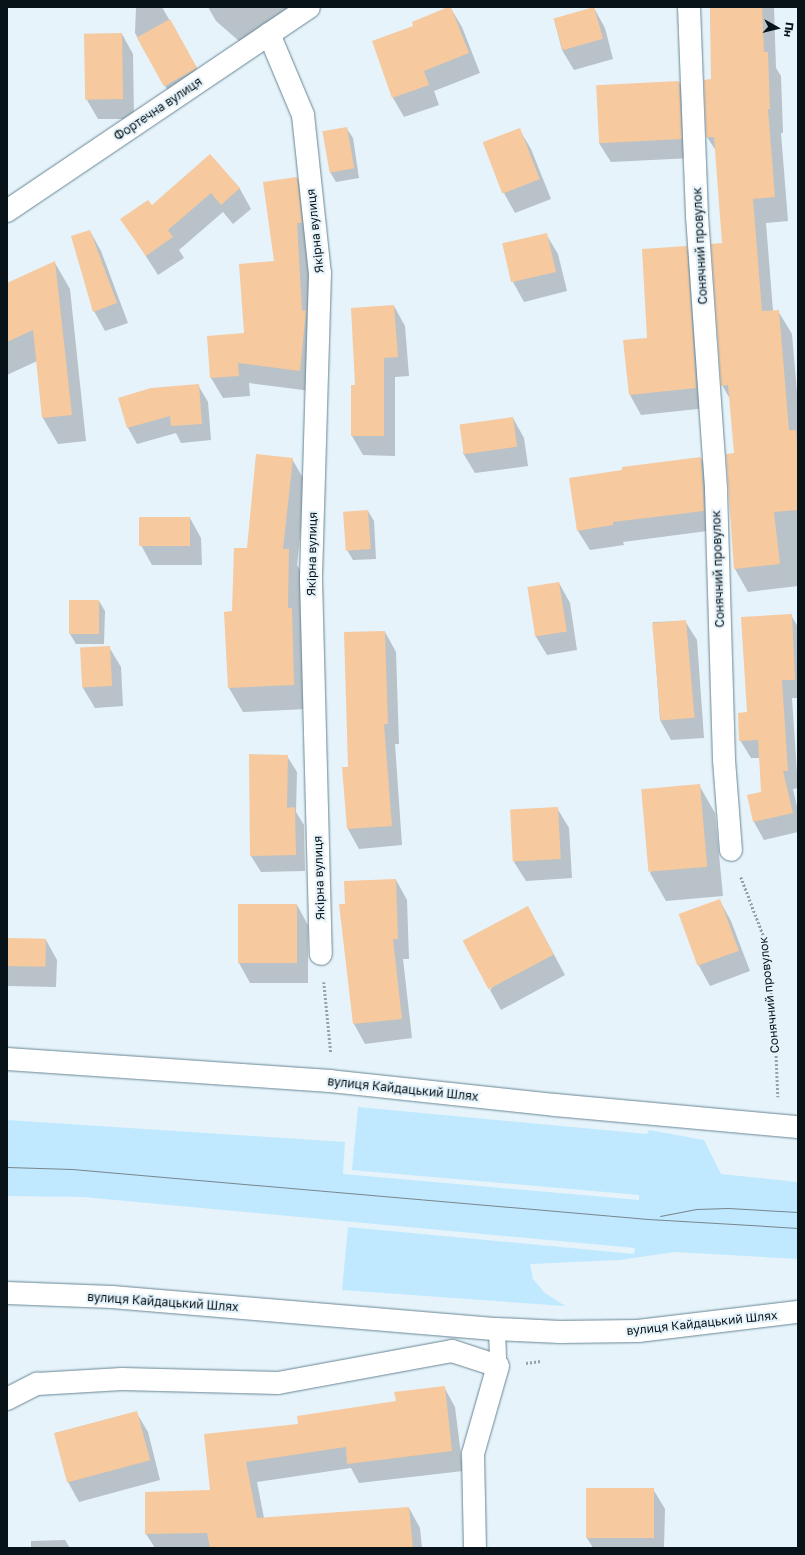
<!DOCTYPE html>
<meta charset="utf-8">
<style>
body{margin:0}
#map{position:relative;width:805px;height:1555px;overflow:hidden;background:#e6f3fa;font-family:"Golos Text",sans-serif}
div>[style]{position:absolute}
.green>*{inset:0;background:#c0e9ff}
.shadow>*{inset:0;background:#0003}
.building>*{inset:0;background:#f6c99f;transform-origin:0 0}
.path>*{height:2.5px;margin-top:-1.25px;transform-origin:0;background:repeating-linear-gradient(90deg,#96a2a9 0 2px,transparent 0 4px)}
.roads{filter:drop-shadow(0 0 1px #688696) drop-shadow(0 0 1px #688696)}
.lane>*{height:16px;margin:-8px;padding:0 8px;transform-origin:8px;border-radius:8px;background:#fff}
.street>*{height:22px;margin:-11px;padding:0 11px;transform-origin:11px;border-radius:11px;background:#fff}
.highway>*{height:22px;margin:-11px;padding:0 11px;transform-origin:11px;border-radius:11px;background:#fff}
.tram>*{height:1px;margin:-0.5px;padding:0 0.5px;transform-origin:0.5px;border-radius:0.5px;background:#79858b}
span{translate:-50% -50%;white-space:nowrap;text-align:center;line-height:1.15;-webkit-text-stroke:4px #e6f3fa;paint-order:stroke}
.street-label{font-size:12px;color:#071318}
.frame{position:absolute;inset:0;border:8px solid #071318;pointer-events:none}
.north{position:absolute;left:757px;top:8px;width:40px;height:40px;-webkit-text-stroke:3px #e6f3fa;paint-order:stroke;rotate:98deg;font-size:11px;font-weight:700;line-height:16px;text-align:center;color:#071318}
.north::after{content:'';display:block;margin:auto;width:14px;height:18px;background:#071318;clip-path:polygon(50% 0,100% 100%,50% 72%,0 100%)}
</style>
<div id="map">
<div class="green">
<div style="clip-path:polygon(358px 1107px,647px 1134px,649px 1130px,704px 1140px,721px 1174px,798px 1182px,798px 1259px,675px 1252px,620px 1260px,530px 1264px,533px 1279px,545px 1293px,565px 1306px,342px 1290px,348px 1227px,634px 1254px,635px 1248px,83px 1197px,7px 1196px,7px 1120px,345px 1142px,343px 1174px,639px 1200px,639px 1195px,352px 1170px)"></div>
</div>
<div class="shadow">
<div style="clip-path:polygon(136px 7px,162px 7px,208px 88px,176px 105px,135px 33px)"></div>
<div style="clip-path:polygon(208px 7px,296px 7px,255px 55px,216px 21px)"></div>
<div style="clip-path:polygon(450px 7px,462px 27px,480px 73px,434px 91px,439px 105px,404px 117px,393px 98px,415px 27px)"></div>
<div style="clip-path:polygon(710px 7px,774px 7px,776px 68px,781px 76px,783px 133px,781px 133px,788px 221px,766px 223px,773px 311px,778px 311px,792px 334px,798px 404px,798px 586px,748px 592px,735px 569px,735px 454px,730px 399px,722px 385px,723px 244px,716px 151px,707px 137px,705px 81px,712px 80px)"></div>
<div style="clip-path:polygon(594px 8px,605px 28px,613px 59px,574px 70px,562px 50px,554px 19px)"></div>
<div style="clip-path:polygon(122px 34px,133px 54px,134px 119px,98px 119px,87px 100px)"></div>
<div style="clip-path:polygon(679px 82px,690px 102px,692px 158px,611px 162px,599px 143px)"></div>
<div style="clip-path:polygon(347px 129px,353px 138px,359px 178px,336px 182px,330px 172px,324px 133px)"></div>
<div style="clip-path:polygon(519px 129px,531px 149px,551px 199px,515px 213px,504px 193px)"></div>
<div style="clip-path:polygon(210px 155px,240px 189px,251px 209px,233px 224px,223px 212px,179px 250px,184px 258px,158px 275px,122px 219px,151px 207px)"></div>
<div style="clip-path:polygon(297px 178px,308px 198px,313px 323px,311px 391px,249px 383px,250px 396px,223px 398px,211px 378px,208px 337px,245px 334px,276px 262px)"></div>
<div style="clip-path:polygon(90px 231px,101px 251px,128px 323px,105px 331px,94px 311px)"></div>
<div style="clip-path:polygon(546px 234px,558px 254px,567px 291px,524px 302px,513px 282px)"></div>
<div style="clip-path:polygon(686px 247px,697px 267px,707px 408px,641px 415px,630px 395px,624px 341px,648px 339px)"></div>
<div style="clip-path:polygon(55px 263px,70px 289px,86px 441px,58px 444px,43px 418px,37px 361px,7px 375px,7px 284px)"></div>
<div style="clip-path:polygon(394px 306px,405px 326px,409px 376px,395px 377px,395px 456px,363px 455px,352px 436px,356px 386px)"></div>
<div style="clip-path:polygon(198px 385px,208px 402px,211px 440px,181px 443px,176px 433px,137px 444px,128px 428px,119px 398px)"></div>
<div style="clip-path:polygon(513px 418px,524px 438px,528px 466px,475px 473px,463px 453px)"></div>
<div style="clip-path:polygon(701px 458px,712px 478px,715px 530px,623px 542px,624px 545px,590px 550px,578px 531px)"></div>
<div style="clip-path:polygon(292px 459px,306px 483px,297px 565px,303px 575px,307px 709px,243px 712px,229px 688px,233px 612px,248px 550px)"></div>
<div style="clip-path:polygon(368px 511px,374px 521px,376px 559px,353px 560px,347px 550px)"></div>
<div style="clip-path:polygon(190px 518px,201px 538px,202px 565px,152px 565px,141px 545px)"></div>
<div style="clip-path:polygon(559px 583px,570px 603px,577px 650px,547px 655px,535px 635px)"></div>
<div style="clip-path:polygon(99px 601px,105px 611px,104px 644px,76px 644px,70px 634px)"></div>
<div style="clip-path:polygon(791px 615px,798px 627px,798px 698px,792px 698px,798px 788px,793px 789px,798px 811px,798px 832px,764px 840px,754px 822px,748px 796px,762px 793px,760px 758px,751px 758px,740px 740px,748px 713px)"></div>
<div style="clip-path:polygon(685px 621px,697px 640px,704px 738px,671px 740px,660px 720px,653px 622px)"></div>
<div style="clip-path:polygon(385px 632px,396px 652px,399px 744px,395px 744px,402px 845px,359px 849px,348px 829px,349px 768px)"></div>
<div style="clip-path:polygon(109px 647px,121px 667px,123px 706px,95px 708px,83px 688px)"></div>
<div style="clip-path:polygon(287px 756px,297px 772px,296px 812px,304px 825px,305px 871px,261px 872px,251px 856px)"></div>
<div style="clip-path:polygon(699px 785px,715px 813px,723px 896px,666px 901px,650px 873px)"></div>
<div style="clip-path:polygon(557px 808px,569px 828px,572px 878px,526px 881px,514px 862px)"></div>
<div style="clip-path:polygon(396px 880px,407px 900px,409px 959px,403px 959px,412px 1038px,365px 1044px,354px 1024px,340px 905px,346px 905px)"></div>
<div style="clip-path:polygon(720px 901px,731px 921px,750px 971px,710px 986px,699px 966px,680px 915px)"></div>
<div style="clip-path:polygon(297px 905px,308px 925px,308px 983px,250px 983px,239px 963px)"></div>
<div style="clip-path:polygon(539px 927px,565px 975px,501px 1010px,490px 990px)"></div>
<div style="clip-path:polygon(7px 939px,46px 940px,57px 960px,56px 987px,8px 986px)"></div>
<div style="clip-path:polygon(444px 1387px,455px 1407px,463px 1471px,359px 1483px,351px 1468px,257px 1482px,264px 1518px,409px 1508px,420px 1528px,422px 1548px,155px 1548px,146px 1534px,211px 1491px,205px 1435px,299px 1425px,397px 1402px)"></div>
<div style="clip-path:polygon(136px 1412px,148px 1432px,160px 1480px,79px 1502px,68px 1482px,55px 1433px)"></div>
<div style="clip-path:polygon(653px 1489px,665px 1509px,664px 1548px,593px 1548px,587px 1538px)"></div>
<div style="clip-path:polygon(65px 1540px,70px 1548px,31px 1548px,31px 1541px)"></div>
<div style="clip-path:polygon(7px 1547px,30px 1548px,7px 1548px)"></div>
</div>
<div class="building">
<div style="clip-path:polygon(448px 7px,451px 7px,469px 53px,424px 71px,429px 85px,392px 98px,372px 41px,413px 26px,412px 22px)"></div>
<div style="left:594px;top:7px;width:33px;height:42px;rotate:74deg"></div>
<div style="clip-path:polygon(710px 7px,762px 7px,764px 52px,768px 52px,770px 109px,768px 109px,775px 197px,753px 199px,762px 311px,779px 310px,789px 430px,796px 430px,798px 459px,798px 510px,774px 512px,780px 564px,734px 569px,726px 454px,734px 453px,728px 385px,721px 386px,711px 244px,722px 243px,714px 137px,706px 137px,704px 80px,711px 79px)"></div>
<div style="left:170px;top:19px;width:56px;height:38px;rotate:61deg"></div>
<div style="left:122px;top:33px;width:66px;height:38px;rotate:89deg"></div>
<div style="left:679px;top:81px;width:58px;height:83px;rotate:87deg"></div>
<div style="left:347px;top:127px;width:42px;height:25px;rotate:80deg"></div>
<div style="left:520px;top:128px;width:55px;height:40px;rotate:69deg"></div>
<div style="clip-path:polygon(210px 154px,240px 188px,221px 205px,211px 193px,168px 230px,173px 237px,146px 256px,120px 219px,148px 200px,152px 205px)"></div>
<div style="clip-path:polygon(297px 177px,302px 223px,297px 223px,302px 311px,306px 310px,300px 371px,238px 363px,239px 376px,210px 378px,207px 336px,244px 333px,239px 264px,274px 261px,263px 182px)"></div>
<div style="clip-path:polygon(90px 230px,117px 303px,93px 312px,71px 236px)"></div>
<div style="left:547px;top:233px;width:40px;height:46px;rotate:77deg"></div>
<div style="clip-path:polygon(687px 246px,696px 388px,629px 395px,623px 340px,647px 338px,642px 249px)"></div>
<div style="clip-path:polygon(55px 261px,72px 415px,42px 418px,33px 330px,7px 342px,7px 283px)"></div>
<div style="clip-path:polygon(394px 305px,398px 357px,384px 358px,384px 436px,351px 436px,351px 385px,355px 385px,351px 308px)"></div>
<div style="clip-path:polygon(199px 384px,202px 424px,171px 426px,170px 416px,127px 428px,118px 398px,151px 388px)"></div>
<div style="left:513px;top:417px;width:30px;height:54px;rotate:82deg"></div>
<div style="clip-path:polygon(256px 454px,293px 458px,283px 549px,289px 549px,288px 608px,292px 608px,294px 685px,228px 688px,224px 612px,232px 611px,234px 548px,247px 548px)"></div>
<div style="clip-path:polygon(701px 457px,704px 511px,613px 522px,613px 525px,577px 531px,569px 478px,622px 470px,622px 467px)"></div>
<div style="left:368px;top:510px;width:39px;height:25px;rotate:86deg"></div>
<div style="left:139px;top:517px;width:51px;height:29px"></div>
<div style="left:559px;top:582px;width:50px;height:32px;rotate:81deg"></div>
<div style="left:69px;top:600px;width:30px;height:34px"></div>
<div style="clip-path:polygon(792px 614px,795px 680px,782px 680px,788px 771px,783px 771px,793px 813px,753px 822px,747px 795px,761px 792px,760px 773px,758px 740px,739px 741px,738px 713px,747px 712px,741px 617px)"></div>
<div style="left:686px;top:620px;width:98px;height:34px;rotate:85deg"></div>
<div style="clip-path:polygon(385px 631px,388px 724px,384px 724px,392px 826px,347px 829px,342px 767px,348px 767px,344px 632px)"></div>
<div style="left:110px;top:646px;width:40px;height:30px;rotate:87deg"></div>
<div style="clip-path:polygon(249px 754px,288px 755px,287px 808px,295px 807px,296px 855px,250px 856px)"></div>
<div style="left:700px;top:784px;width:83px;height:59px;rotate:85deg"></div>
<div style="left:558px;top:807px;width:52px;height:48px;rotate:87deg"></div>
<div style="clip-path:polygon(396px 879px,398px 939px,393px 939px,402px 1019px,353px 1024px,339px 904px,345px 904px,344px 881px)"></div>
<div style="left:720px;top:899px;width:55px;height:44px;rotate:70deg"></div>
<div style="left:238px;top:904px;width:59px;height:59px"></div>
<div style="left:528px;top:906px;width:55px;height:74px;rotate:62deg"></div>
<div style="left:7px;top:938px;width:39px;height:28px;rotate:1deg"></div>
<div style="clip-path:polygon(445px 1386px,452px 1451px,347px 1464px,346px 1447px,246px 1462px,257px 1518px,409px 1507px,413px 1548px,210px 1548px,207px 1533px,145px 1534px,145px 1492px,210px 1490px,204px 1434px,298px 1424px,297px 1416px,396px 1401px,394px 1392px)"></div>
<div style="left:137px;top:1411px;width:51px;height:86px;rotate:75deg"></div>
<div style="left:586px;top:1488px;width:68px;height:50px"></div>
</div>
<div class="path">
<div style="left:741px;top:877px;width:64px;rotate:69deg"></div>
<div style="left:764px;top:937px;width:88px;rotate:82.8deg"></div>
<div style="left:775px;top:1024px;width:73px;rotate:87.6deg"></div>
<div style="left:324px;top:982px;width:71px;rotate:84.4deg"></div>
<div style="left:526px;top:1363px;width:15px;rotate:-8deg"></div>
</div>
<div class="roads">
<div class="lane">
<div style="left:497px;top:1329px;width:37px;rotate:88deg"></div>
</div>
<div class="street">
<div style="left:689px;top:7px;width:209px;rotate:87.8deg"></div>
<div style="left:697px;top:216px;width:275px;rotate:86deg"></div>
<div style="left:716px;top:490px;width:270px;rotate:88.3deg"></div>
<div style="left:724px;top:760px;width:90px;rotate:85.6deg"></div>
<div style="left:269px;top:34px;width:88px;rotate:67.2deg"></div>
<div style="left:303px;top:115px;width:159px;rotate:83.9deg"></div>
<div style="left:320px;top:273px;width:307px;rotate:91.7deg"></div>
<div style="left:311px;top:580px;width:374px;rotate:88.5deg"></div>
<div style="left:7px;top:211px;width:364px;rotate:-34deg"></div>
<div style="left:7px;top:1399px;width:34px;rotate:-27deg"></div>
<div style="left:37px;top:1384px;width:85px;rotate:-3.4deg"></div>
<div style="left:122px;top:1379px;width:156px;rotate:1.5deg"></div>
<div style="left:278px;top:1383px;width:177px;rotate:-10.4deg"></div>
<div style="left:452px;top:1351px;width:48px;rotate:18.1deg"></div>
<div style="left:498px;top:1366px;width:91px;rotate:105.9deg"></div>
<div style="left:473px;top:1454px;width:94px;rotate:88.8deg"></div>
</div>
<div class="highway">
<div style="left:7px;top:1059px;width:324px;rotate:3.9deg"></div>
<div style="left:330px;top:1081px;width:226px;rotate:6.1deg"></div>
<div style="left:555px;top:1105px;width:244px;rotate:5.2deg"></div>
<div style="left:7px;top:1293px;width:105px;rotate:2.2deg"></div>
<div style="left:112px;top:1297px;width:386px;rotate:4.8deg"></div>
<div style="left:497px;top:1329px;width:63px;rotate:2.7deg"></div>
<div style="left:560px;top:1332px;width:78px;rotate:-0.7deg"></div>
<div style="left:638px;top:1331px;width:161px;rotate:-6.8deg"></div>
</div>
</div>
<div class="tram">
<div style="left:7px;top:1167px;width:65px;rotate:1.8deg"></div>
<div style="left:72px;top:1169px;width:578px;rotate:4.96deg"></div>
<div style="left:648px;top:1219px;width:150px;rotate:3.4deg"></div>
<div style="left:660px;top:1216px;width:37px;rotate:-11deg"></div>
<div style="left:696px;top:1209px;width:32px;rotate:-2deg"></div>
<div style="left:728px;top:1208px;width:70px;rotate:3.3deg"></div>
</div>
<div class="street-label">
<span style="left:158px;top:109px;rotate:-34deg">Фортечна вулиця</span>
<span style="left:315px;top:231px;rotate:-96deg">Якірна вулиця</span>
<span style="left:700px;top:246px;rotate:-93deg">Сонячний провулок</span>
<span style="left:312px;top:554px;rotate:-89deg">Якірна вулиця</span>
<span style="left:718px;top:569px;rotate:-92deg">Сонячний провулок</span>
<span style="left:319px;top:878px;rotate:-92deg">Якірна вулиця</span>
<span style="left:769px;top:995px;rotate:-96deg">Сонячний провулок</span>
<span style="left:403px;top:1089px;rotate:6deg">вулиця Кайдацький Шлях</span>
<span style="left:163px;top:1302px;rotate:4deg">вулиця Кайдацький Шлях</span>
<span style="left:702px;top:1323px;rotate:-6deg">вулиця Кайдацький Шлях</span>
</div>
<div class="frame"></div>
<div class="north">Пн</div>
</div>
